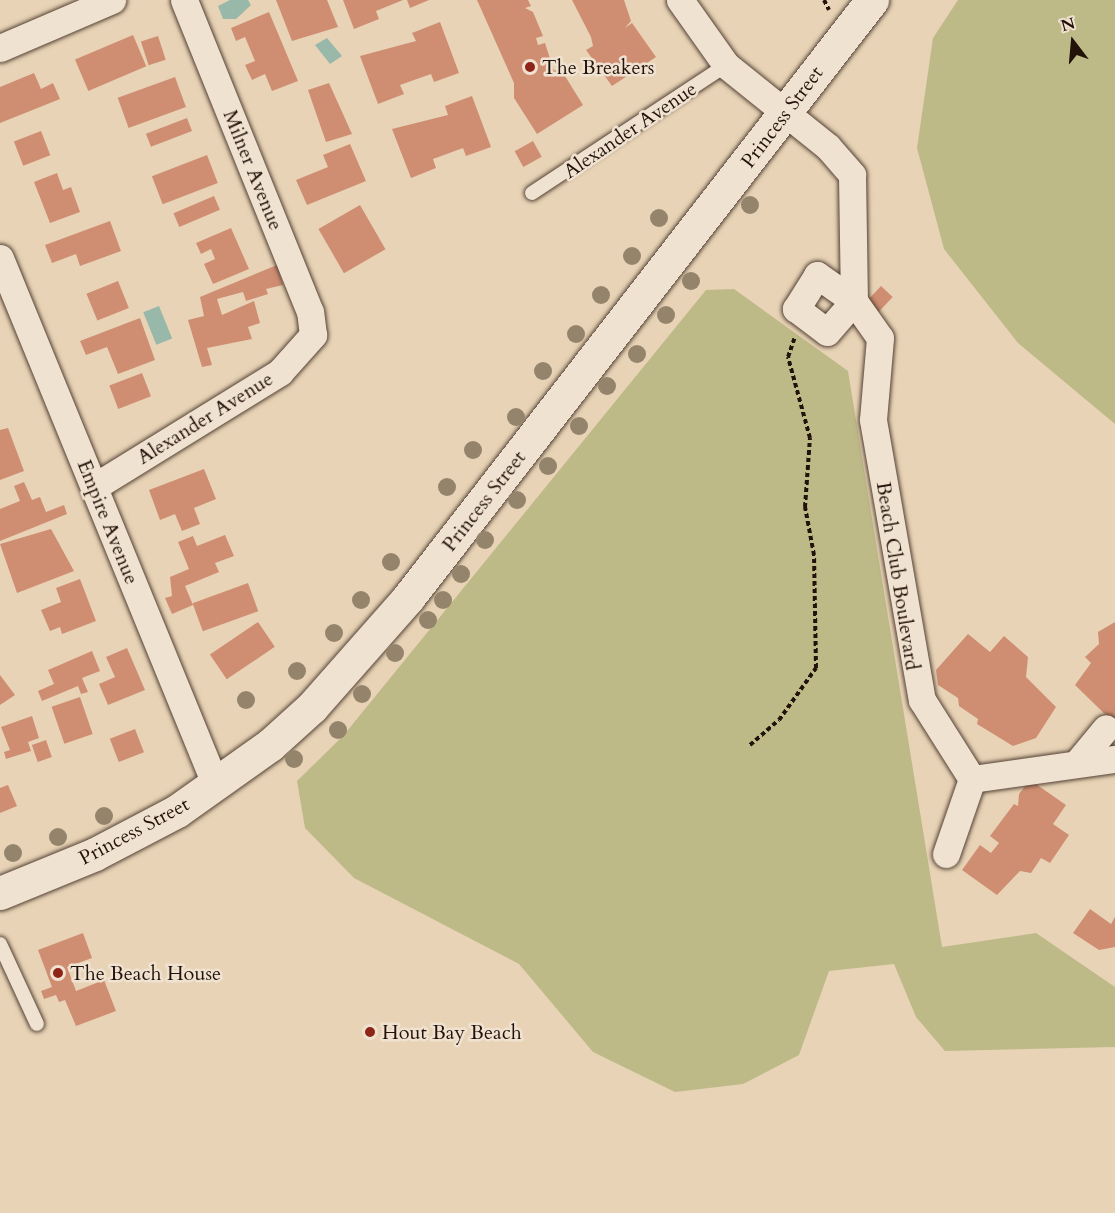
<!DOCTYPE html>
<style>
body{margin:0}
#map{position:relative;width:1115px;height:1213px;overflow:hidden;background:#e8d3b6;font-family:Cardo,serif}
div>[style]{position:absolute}
.green>*{inset:0;background:#beba88}
.water>*{inset:0;background:#98b8a9;transform-origin:0 0}
.building>*{inset:0;background:#cf8e72;transform-origin:0 0}
.path>*{height:4px;margin-top:-2px;transform-origin:0;background:repeating-linear-gradient(90deg,#22120a 0 4.5px,transparent 0 7.5px)}
.roads{filter:drop-shadow(0 0 2px #544235) drop-shadow(0 0 2px #544235)}
.service>*{height:14px;margin:-7px;padding:0 7px;transform-origin:7px;border-radius:7px;background:#f0e2d0}
.minor>*{height:27px;margin:-13.5px;padding:0 13.5px;transform-origin:13.5px;border-radius:13.5px;background:#f0e2d0}
.tertiary>*{height:33px;margin:-16.5px;padding:0 16.5px;transform-origin:16.5px;border-radius:16.5px;background:#f0e2d0}
.trees>*{width:18px;height:18px;margin:-9px;border-radius:50%;background:#95846c}
.dots>*{width:16px;height:16px;translate:-50% -50%;box-sizing:border-box;border:3px solid #f0e2d0;border-radius:50%}
span{translate:-50% -50%;white-space:nowrap;text-align:center;line-height:1.15;-webkit-text-stroke:5px #f0e2d0;paint-order:stroke}
.poi-label{font-size:20px;color:#22120a}
.left{translate:0 -50%;text-align:left}
.street-label{font-size:20px;color:#22120a}
.north{position:absolute;left:1043px;top:12px;width:60px;height:60px;-webkit-text-stroke:4px #f0e2d0;paint-order:stroke;rotate:344deg;font-size:16px;font-weight:700;line-height:24px;text-align:center;color:#22120a}
.north::after{content:'';display:block;margin:auto;width:21px;height:27px;background:#22120a;clip-path:polygon(50% 0,100% 100%,50% 72%,0 100%)}
</style>
<div id="map">
<div class="green">
<div style="clip-path:polygon(958px 0,1115px 0,1115px 424px,1018px 343px,944px 249px,917px 148px,933px 38px)"></div>
<div style="clip-path:polygon(734px 289px,848px 371px,942px 947px,1036px 933px,1115px 987px,1115px 1047px,945px 1051px,916px 1017px,894px 964px,829px 971px,799px 1055px,743px 1084px,675px 1092px,593px 1052px,519px 964px,354px 878px,305px 828px,297px 781px,343px 736px,706px 290px)"></div>
</div>
<div class="water">
<div style="clip-path:polygon(230px 0,248px 0,251px 5px,236px 19px,223px 19px,218px 6px)"></div>
<div style="clip-path:polygon(327px 38px,342px 56px,330px 64px,315px 45px)"></div>
<div style="left:159px;top:306px;width:35px;height:17px;rotate:68deg"></div>
</div>
<div class="building">
<div style="clip-path:polygon(276px 0,327px 0,338px 27px,292px 41px)"></div>
<div style="clip-path:polygon(343px 0,403px 0,376px 11px,379px 19px,354px 29px)"></div>
<div style="clip-path:polygon(407px 0,429px 0,410px 8px)"></div>
<div style="clip-path:polygon(477px 0,528px 0,531px 6px,525px 8px,533px 12px,543px 36px,536px 38px,538px 45px,545px 43px,554px 71px,560px 68px,583px 105px,537px 134px,514px 98px,514px 83px)"></div>
<div style="clip-path:polygon(572px 0,624px 0,631px 21px,625px 28px,632px 23px,656px 57px,612px 86px,586px 50px,593px 46px,591px 37px)"></div>
<div style="clip-path:polygon(269px 12px,298px 81px,272px 91px,265px 74px,252px 80px,245px 65px,255px 61px,245px 37px,236px 41px,231px 28px)"></div>
<div style="clip-path:polygon(440px 22px,459px 73px,434px 82px,431px 74px,400px 85px,404px 94px,378px 104px,360px 56px,416px 41px,412px 33px)"></div>
<div style="left:133px;top:35px;width:34px;height:63px;rotate:67deg"></div>
<div style="left:158px;top:36px;width:25px;height:18px;rotate:72deg"></div>
<div style="clip-path:polygon(34px 73px,41px 89px,53px 83px,60px 99px,0 123px,0 87px)"></div>
<div style="left:175px;top:77px;width:32px;height:61px;rotate:70deg"></div>
<div style="clip-path:polygon(329px 83px,352px 134px,326px 142px,308px 90px)"></div>
<div style="clip-path:polygon(472px 96px,491px 147px,466px 156px,463px 148px,433px 159px,436px 168px,411px 178px,392px 129px,448px 115px,445px 106px)"></div>
<div style="left:187px;top:118px;width:14px;height:44px;rotate:69deg"></div>
<div style="left:41px;top:131px;width:26px;height:29px;rotate:69deg"></div>
<div style="left:533px;top:141px;width:18px;height:21px;rotate:61deg"></div>
<div style="clip-path:polygon(350px 144px,366px 181px,307px 205px,296px 180px,328px 167px,323px 155px)"></div>
<div style="left:207px;top:155px;width:30px;height:59px;rotate:69deg"></div>
<div style="clip-path:polygon(57px 173px,63px 190px,71px 187px,80px 212px,50px 223px,34px 182px)"></div>
<div style="left:214px;top:196px;width:15px;height:44px;rotate:67deg"></div>
<div style="left:360px;top:205px;width:51px;height:48px;rotate:60deg"></div>
<div style="clip-path:polygon(110px 221px,121px 251px,80px 266px,76px 254px,52px 263px,45px 245px)"></div>
<div style="clip-path:polygon(231px 228px,249px 269px,213px 284px,204px 264px,215px 259px,211px 249px,201px 254px,196px 243px)"></div>
<div style="clip-path:polygon(277px 265px,283px 285px,266px 289px,268px 294px,246px 301px,243px 292px,217px 299px,222px 315px,254px 301px,260px 323px,248px 327px,252px 339px,207px 348px,212px 365px,202px 367px,188px 320px,204px 316px,200px 297px)"></div>
<div style="left:118px;top:281px;width:29px;height:34px;rotate:68deg"></div>
<div style="left:881px;top:286px;width:16px;height:22px;rotate:43deg"></div>
<div style="clip-path:polygon(140px 318px,155px 360px,118px 374px,107px 347px,86px 355px,80px 341px)"></div>
<div style="left:142px;top:373px;width:25px;height:35px;rotate:69deg"></div>
<div style="clip-path:polygon(8px 428px,24px 471px,0 480px,0 430px)"></div>
<div style="clip-path:polygon(204px 469px,216px 499px,194px 508px,200px 524px,182px 531px,175px 514px,160px 520px,149px 490px)"></div>
<div style="clip-path:polygon(24px 482px,32px 500px,40px 497px,46px 512px,64px 505px,67px 514px,0 541px,0 509px,20px 501px,14px 486px)"></div>
<div style="clip-path:polygon(51px 529px,74px 571px,17px 593px,0 544px)"></div>
<div style="clip-path:polygon(225px 535px,234px 556px,215px 563px,219px 572px,185px 586px,193px 605px,172px 614px,165px 598px,172px 596px,170px 577px,189px 569px,178px 542px,193px 536px,197px 546px)"></div>
<div style="clip-path:polygon(80px 579px,96px 621px,62px 634px,60px 627px,50px 631px,41px 610px,61px 602px,56px 588px)"></div>
<div style="left:248px;top:583px;width:30px;height:59px;rotate:70deg"></div>
<div style="left:258px;top:622px;width:30px;height:58px;rotate:56deg"></div>
<div style="clip-path:polygon(1115px 622px,1115px 724px,1075px 685px,1091px 663px,1085px 657px,1099px 644px,1098px 632px)"></div>
<div style="clip-path:polygon(968px 634px,990px 652px,1004px 636px,1028px 657px,1026px 677px,1056px 707px,1036px 738px,1013px 746px,977px 724px,978px 719px,959px 706px,958px 698px,938px 685px,936px 670px)"></div>
<div style="clip-path:polygon(127px 648px,145px 690px,108px 705px,99px 684px,115px 677px,106px 657px)"></div>
<div style="clip-path:polygon(92px 651px,100px 671px,82px 678px,88px 692px,81px 694px,78px 686px,42px 701px,38px 691px,54px 684px,48px 670px)"></div>
<div style="clip-path:polygon(0 675px,15px 695px,0 705px)"></div>
<div style="left:80px;top:697px;width:39px;height:30px;rotate:71deg"></div>
<div style="clip-path:polygon(32px 716px,39px 738px,28px 742px,31px 751px,6px 759px,4px 752px,10px 750px,1px 727px)"></div>
<div style="left:135px;top:729px;width:25px;height:27px;rotate:69deg"></div>
<div style="left:46px;top:740px;width:18px;height:15px;rotate:71deg"></div>
<div style="clip-path:polygon(1030px 780px,1066px 805px,1053px 824px,1069px 835px,1050px 863px,1041px 858px,1031px 873px,1020px 871px,997px 895px,962px 870px,980px 845px,991px 853px,999px 843px,990px 836px,1014px 804px,1018px 806px,1019px 794px)"></div>
<div style="clip-path:polygon(8px 785px,17px 806px,0 813px,0 788px)"></div>
<div style="clip-path:polygon(1090px 909px,1111px 924px,1115px 917px,1115px 947px,1099px 950px,1073px 933px)"></div>
<div style="clip-path:polygon(83px 933px,92px 958px,67px 967px,76px 991px,104px 980px,116px 1011px,76px 1026px,65px 1000px,59px 1002px,56px 995px,44px 999px,41px 991px,52px 987px,38px 950px)"></div>
</div>
<div class="path">
<div style="left:824px;top:0;width:11px;rotate:63deg"></div>
<div style="left:750px;top:745px;width:38px;rotate:-41deg"></div>
<div style="left:779px;top:720px;width:64px;rotate:-54.6deg"></div>
<div style="left:816px;top:668px;width:113px;rotate:-91deg"></div>
<div style="left:814px;top:555px;width:49px;rotate:-100.6deg"></div>
<div style="left:805px;top:507px;width:69px;rotate:-85.9deg"></div>
<div style="left:810px;top:438px;width:84px;rotate:-105.2deg"></div>
<div style="left:788px;top:357px;width:21px;rotate:-71deg"></div>
</div>
<div class="roads">
<div class="service">
<div style="left:532px;top:193px;width:232px;rotate:-33.4deg"></div>
<div style="left:0;top:944px;width:88px;rotate:65.2deg"></div>
</div>
<div class="minor">
<div style="left:680px;top:0;width:80px;rotate:54.7deg"></div>
<div style="left:726px;top:65px;width:131px;rotate:38.8deg"></div>
<div style="left:828px;top:147px;width:37px;rotate:49deg"></div>
<div style="left:852px;top:175px;width:126px;rotate:89.1deg"></div>
<div style="left:854px;top:301px;width:45px;rotate:54.9deg"></div>
<div style="left:880px;top:338px;width:82px;rotate:94.9deg"></div>
<div style="left:873px;top:420px;width:284px;rotate:80.1deg"></div>
<div style="left:922px;top:700px;width:93px;rotate:57.7deg"></div>
<div style="left:972px;top:779px;width:144px;rotate:-8deg"></div>
<div style="left:0;top:48px;width:122px;rotate:-23.2deg"></div>
<div style="left:0;top:258px;width:570px;rotate:67.75deg"></div>
<div style="left:817px;top:275px;width:45px;rotate:35.1deg"></div>
<div style="left:854px;top:301px;width:41px;rotate:131.1deg"></div>
<div style="left:827px;top:332px;width:39px;rotate:-143deg"></div>
<div style="left:796px;top:309px;width:40px;rotate:-58deg"></div>
<div style="left:94px;top:487px;width:219px;rotate:-31.7deg"></div>
<div style="left:280px;top:372px;width:50px;rotate:-48.3deg"></div>
<div style="left:313px;top:335px;width:23px;rotate:-97deg"></div>
<div style="left:310px;top:312px;width:336px;rotate:-112deg"></div>
<div style="left:1077px;top:763px;width:45px;rotate:-50.4deg"></div>
<div style="left:946px;top:854px;width:79px;rotate:-70.9deg"></div>
</div>
<div class="tertiary">
<div style="left:0;top:893px;width:103px;rotate:-22.3deg"></div>
<div style="left:95px;top:854px;width:93px;rotate:-27.7deg"></div>
<div style="left:177px;top:811px;width:114px;rotate:-35.4deg"></div>
<div style="left:270px;top:745px;width:57px;rotate:-42.1deg"></div>
<div style="left:312px;top:707px;width:145px;rotate:-48.6deg"></div>
<div style="left:408px;top:598px;width:757px;rotate:-52.19deg"></div>
</div>
</div>
<div class="trees">
<div style="left:750px;top:205px"></div>
<div style="left:659px;top:218px"></div>
<div style="left:632px;top:256px"></div>
<div style="left:691px;top:281px"></div>
<div style="left:601px;top:295px"></div>
<div style="left:666px;top:315px"></div>
<div style="left:576px;top:334px"></div>
<div style="left:637px;top:354px"></div>
<div style="left:543px;top:371px"></div>
<div style="left:607px;top:386px"></div>
<div style="left:516px;top:417px"></div>
<div style="left:579px;top:426px"></div>
<div style="left:473px;top:450px"></div>
<div style="left:548px;top:466px"></div>
<div style="left:447px;top:487px"></div>
<div style="left:517px;top:500px"></div>
<div style="left:485px;top:540px"></div>
<div style="left:391px;top:562px"></div>
<div style="left:461px;top:574px"></div>
<div style="left:361px;top:600px"></div>
<div style="left:443px;top:600px"></div>
<div style="left:428px;top:620px"></div>
<div style="left:334px;top:633px"></div>
<div style="left:395px;top:653px"></div>
<div style="left:297px;top:671px"></div>
<div style="left:362px;top:694px"></div>
<div style="left:246px;top:700px"></div>
<div style="left:338px;top:730px"></div>
<div style="left:294px;top:759px"></div>
<div style="left:104px;top:816px"></div>
<div style="left:58px;top:837px"></div>
<div style="left:13px;top:853px"></div>
</div>
<div class="dots">
<div style="left:530px;top:67px;background:#8f2418"></div>
<div style="left:58px;top:973px;background:#8f2418"></div>
<div style="left:370px;top:1032px;background:#8f2418"></div>
</div>
<div class="poi-label">
<span class="left" style="left:542px;top:67px">The Breakers</span>
<span class="left" style="left:70px;top:973px">The Beach House</span>
<span class="left" style="left:382px;top:1032px">Hout Bay Beach</span>
</div>
<div class="street-label">
<span style="left:782px;top:117px;rotate:-53deg">Princess Street</span>
<span style="left:630px;top:130px;rotate:-34deg">Alexander Avenue</span>
<span style="left:253px;top:170px;rotate:68deg">Milner Avenue</span>
<span style="left:205px;top:418px;rotate:-32deg">Alexander Avenue</span>
<span style="left:484px;top:501px;rotate:-52deg">Princess Street</span>
<span style="left:108px;top:522px;rotate:68deg">Empire Avenue</span>
<span style="left:898px;top:576px;rotate:81deg">Beach Club Boulevard</span>
<span style="left:134px;top:831px;rotate:-28deg">Princess Street</span>
</div>
<div class="north">N</div>
</div>
